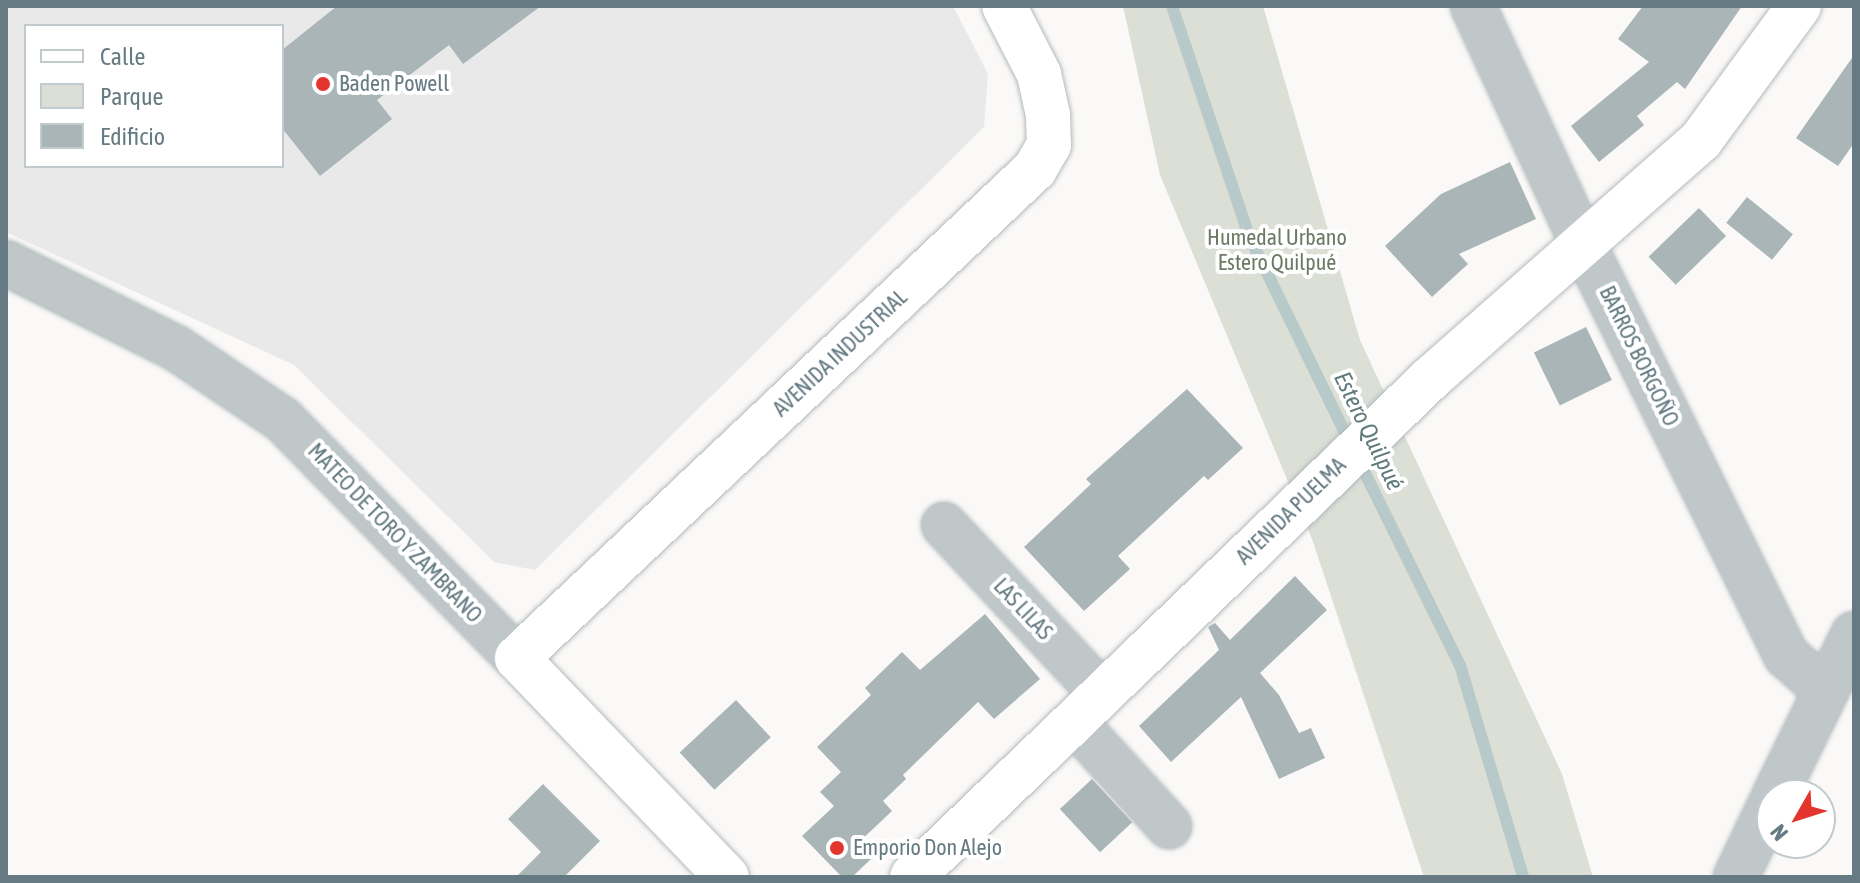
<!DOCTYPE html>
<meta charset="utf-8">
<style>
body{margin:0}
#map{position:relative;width:1860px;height:883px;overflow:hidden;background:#faf9f7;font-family:"Asap Condensed",sans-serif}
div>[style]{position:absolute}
.built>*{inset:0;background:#e8e9e8}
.green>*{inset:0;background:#dbdfd6}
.stream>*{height:12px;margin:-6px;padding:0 6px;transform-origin:6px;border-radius:6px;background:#b8c9ca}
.building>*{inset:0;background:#aab5b8;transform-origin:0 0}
.roads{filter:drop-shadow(0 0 2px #b3bbbe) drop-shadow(0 0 2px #b3bbbe)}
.street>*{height:44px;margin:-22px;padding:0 22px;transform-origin:22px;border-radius:22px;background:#c0c7c9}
.secondary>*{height:44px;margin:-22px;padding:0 22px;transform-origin:22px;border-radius:22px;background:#fff}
.dots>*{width:22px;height:22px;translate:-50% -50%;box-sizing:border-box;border:4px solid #fff;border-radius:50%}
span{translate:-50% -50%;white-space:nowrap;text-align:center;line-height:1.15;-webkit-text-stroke:8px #fff;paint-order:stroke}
.poi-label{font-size:22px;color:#657a82}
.left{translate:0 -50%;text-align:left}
.park-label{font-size:22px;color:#6c7a64}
.street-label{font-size:22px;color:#657a82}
.water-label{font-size:24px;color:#607a7c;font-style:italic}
.frame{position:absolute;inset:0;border:8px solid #657a82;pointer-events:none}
.legend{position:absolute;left:24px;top:24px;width:260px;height:144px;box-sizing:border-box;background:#fff;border:2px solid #c1cacd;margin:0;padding:10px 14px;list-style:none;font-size:24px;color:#657a82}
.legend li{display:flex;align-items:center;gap:16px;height:40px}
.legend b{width:40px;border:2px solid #c1cacd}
.north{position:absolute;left:1756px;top:779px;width:80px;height:80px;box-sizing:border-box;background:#fff;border:2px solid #c1cacd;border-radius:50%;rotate:231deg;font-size:22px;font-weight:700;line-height:32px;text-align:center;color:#657a82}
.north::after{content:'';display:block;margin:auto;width:28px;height:36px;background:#e3352e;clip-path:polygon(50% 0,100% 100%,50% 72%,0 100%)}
</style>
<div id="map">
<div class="built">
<div style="clip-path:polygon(evenodd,6px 6px,953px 6px,988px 74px,984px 127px,535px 570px,494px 562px,294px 365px,6px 232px,6px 6px,26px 26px,282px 26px,282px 166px,26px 166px,26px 26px)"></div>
</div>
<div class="green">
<div style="clip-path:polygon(1123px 6px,1263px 6px,1360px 340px,1562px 774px,1593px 877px,1424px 877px,1312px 539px,1160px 175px)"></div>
</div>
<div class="stream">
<div style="left:1172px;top:6px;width:243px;rotate:71.5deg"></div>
<div style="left:1249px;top:236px;width:230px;rotate:64deg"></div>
<div style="left:1358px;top:459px;width:230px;rotate:63.7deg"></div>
<div style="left:1460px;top:665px;width:221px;rotate:73.4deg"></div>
</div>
<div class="building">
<div style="clip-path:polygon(337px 6px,541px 6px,463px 64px,449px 45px,377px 100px,392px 119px,320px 176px,282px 128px,282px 50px)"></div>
<div style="clip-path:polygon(1643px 6px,1742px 6px,1685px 89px,1677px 82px,1637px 116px,1644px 125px,1599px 162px,1571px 126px,1649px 62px,1618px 39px)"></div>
<div style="clip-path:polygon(1854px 55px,1854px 143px,1838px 166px,1796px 138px)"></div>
<div style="clip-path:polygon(1510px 162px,1536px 219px,1459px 254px,1468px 264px,1432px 297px,1385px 246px,1441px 194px)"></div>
<div style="left:1747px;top:197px;width:59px;height:33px;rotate:39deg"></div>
<div style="left:1699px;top:208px;width:39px;height:70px;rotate:46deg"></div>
<div style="left:1586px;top:327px;width:59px;height:58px;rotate:64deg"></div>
<div style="clip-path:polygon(1187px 389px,1243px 448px,1208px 480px,1204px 476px,1118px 556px,1130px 569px,1084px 611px,1024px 547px,1091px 484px,1086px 479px)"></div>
<div style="clip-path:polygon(1295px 576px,1327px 610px,1260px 673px,1279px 695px,1299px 733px,1311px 728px,1325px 758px,1279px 779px,1241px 697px,1171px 762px,1139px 726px,1219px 650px,1208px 627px,1215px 623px,1230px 640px)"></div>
<div style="clip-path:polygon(985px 614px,1040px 679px,994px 719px,978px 702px,903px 775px,906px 779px,883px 801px,892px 811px,857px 844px,871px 859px,852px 877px,842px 877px,802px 836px,834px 806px,820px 792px,841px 772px,817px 747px,871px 695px,865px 688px,902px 652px,920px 670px)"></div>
<div style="left:736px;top:700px;width:51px;height:77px;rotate:47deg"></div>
<div style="left:1092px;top:779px;width:59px;height:44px;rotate:47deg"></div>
<div style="clip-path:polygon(543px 784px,600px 841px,564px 877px,516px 877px,541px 852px,508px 819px)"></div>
</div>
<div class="roads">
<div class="street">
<div style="left:1473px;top:6px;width:260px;rotate:65.2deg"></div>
<div style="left:1582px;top:242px;width:462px;rotate:63.7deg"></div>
<div style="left:1787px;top:656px;width:52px;rotate:41.9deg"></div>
<div style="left:6px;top:263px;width:190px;rotate:26.6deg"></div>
<div style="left:176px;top:348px;width:129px;rotate:33.9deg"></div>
<div style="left:283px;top:420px;width:334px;rotate:45.5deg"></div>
<div style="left:944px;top:525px;width:230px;rotate:46.9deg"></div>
<div style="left:1074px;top:722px;width:141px;rotate:47.6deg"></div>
<div style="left:1775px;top:795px;width:179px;rotate:-63.9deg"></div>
<div style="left:1736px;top:877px;width:83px;rotate:-64.4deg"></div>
</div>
<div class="secondary">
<div style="left:727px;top:877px;width:303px;rotate:-133.8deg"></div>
<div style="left:517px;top:658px;width:712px;rotate:-43.35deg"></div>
<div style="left:1035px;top:169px;width:28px;rotate:-60deg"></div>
<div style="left:1049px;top:145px;width:30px;rotate:-92deg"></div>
<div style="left:1048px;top:115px;width:42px;rotate:-102.4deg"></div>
<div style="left:1039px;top:74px;width:76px;rotate:-117.2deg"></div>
<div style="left:912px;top:877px;width:720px;rotate:-43.87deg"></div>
<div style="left:1431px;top:378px;width:360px;rotate:-41.4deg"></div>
<div style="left:1701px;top:140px;width:166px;rotate:-53.8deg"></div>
</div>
</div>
<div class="dots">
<div style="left:323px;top:84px;background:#e3352e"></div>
<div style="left:837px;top:848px;background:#e3352e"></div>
</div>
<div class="poi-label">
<span class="left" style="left:339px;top:84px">Baden Powell</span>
<span class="left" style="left:853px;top:848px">Emporio Don Alejo</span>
</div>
<div class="park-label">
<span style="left:1277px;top:250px">Humedal Urbano<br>Estero Quilpué</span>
</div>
<div class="street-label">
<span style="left:840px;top:353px;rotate:-43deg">AVENIDA INDUSTRIAL</span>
<span style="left:1639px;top:356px;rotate:64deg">BARROS BORGOÑO</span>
<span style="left:1291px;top:511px;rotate:-44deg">AVENIDA PUELMA</span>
<span style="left:395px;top:533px;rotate:46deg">MATEO DE TORO Y ZAMBRANO</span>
<span style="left:1023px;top:609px;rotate:47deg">LAS LILAS</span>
</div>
<div class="water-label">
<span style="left:1369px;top:431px;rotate:64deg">Estero Quilpué</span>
</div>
<div class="frame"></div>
<ul class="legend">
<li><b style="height:10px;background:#fff"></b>Calle</li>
<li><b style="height:22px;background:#dbdfd6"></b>Parque</li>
<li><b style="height:22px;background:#aab5b8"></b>Edificio</li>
</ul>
<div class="north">N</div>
</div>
